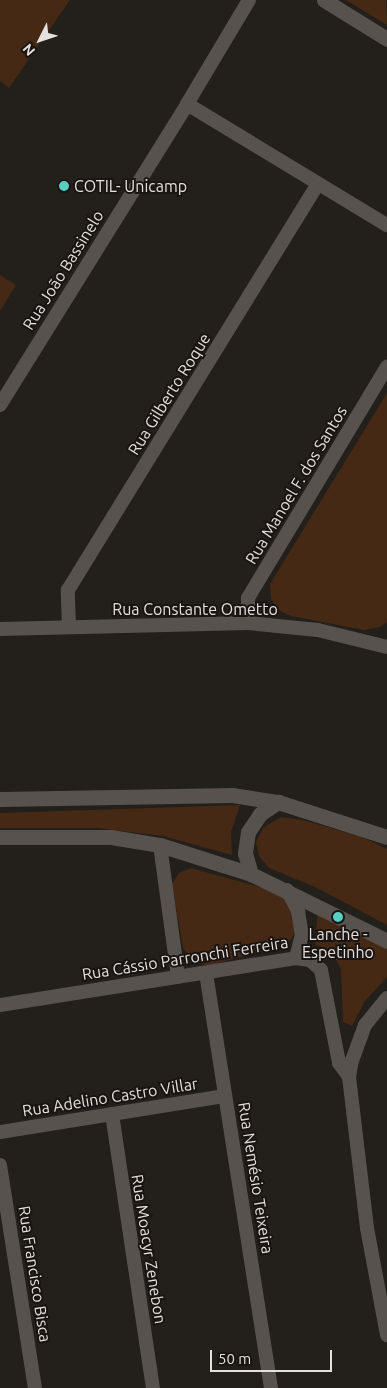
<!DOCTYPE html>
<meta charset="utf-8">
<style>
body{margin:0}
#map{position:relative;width:387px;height:1388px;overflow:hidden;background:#231f1b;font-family:Ubuntu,sans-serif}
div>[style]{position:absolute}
.green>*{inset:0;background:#452914}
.street>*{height:14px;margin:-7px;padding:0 7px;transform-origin:7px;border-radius:7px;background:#57524e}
.secondary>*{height:15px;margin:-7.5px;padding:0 7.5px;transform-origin:7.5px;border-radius:7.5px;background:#57524e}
.dots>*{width:14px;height:14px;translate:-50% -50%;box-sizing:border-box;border:2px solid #1a1512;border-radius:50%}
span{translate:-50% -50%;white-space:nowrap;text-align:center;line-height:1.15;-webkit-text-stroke:4px #1a1512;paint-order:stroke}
.poi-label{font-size:16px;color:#e4e0de}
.left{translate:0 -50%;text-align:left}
.street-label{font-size:16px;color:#e4e0de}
.north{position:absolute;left:15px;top:15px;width:50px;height:50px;-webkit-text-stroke:4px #1a1512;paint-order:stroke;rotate:229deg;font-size:14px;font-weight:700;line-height:20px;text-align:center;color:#e4e0de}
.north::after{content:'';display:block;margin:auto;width:18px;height:22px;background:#e4e0de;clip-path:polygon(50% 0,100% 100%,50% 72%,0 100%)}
.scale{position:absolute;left:210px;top:1350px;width:122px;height:22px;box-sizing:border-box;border:2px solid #e4e0de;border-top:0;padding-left:6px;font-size:15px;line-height:18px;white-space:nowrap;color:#e4e0de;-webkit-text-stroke:4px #1a1512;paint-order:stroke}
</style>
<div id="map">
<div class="green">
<div style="clip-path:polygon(0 0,70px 0,9px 88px,0 81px)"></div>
<div style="clip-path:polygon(346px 0,386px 0,387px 25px)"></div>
<div style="clip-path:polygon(0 275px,16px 285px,0 311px)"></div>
<div style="clip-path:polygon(387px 393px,387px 622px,380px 627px,364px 630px,291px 616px,280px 611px,271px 599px,270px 584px)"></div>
<div style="clip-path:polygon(240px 805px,231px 832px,232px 855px,163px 836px,98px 828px,0 828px,0 813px)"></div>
<div style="clip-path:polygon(281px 817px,303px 820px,362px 837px,387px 849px,387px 925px,315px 887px,269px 868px,259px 856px,256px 842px,264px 827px)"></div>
<div style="clip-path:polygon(191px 868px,271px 890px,288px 900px,296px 928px,292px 938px,286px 945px,207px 966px,197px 962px,189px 956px,183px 948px,172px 884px,179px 873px)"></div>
<div style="clip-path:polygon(318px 909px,354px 927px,387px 949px,387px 977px,365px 1001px,352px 1026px,343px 1022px,341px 969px,335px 958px,326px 949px,315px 944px)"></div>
</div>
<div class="street">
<div style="left:187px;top:104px;width:234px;rotate:31.2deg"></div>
<div style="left:0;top:405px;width:354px;rotate:-58.1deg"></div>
<div style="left:187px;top:104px;width:121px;rotate:-59.2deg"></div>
<div style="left:248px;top:623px;width:25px;rotate:-90deg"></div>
<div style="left:248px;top:598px;width:270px;rotate:-59deg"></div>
<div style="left:69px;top:627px;width:37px;rotate:-92deg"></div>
<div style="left:68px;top:590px;width:477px;rotate:-58.4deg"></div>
<div style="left:0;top:629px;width:248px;rotate:-1.4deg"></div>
<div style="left:248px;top:623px;width:70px;rotate:5.7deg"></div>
<div style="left:318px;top:630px;width:71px;rotate:13.8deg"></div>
<div style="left:160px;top:845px;width:133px;rotate:82.2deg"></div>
<div style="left:287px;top:890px;width:24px;rotate:62deg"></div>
<div style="left:298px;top:911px;width:24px;rotate:81deg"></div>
<div style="left:302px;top:935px;width:24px;rotate:105deg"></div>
<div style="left:206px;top:973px;width:420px;rotate:81.1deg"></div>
<div style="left:387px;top:998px;width:35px;rotate:129deg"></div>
<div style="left:365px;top:1025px;width:37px;rotate:110deg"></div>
<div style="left:352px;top:1060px;width:17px;rotate:100deg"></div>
<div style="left:349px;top:1077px;width:152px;rotate:83.2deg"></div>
<div style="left:367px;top:1228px;width:109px;rotate:79.4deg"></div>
<div style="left:0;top:1005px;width:300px;rotate:-9deg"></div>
<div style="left:296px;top:958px;width:14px;rotate:8deg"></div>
<div style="left:310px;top:960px;width:15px;rotate:42deg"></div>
<div style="left:321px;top:970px;width:95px;rotate:79deg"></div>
<div style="left:339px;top:1063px;width:17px;rotate:54deg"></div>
<div style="left:112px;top:1114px;width:277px;rotate:81.5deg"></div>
<div style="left:0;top:1132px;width:228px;rotate:-9.1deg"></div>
<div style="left:0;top:1165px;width:226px;rotate:81.1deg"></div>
</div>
<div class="secondary">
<div style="left:324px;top:0;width:74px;rotate:31.8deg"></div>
<div style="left:0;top:799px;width:232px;rotate:-1deg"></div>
<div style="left:232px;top:795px;width:47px;rotate:8.7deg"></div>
<div style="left:278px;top:802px;width:114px;rotate:17.8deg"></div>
<div style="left:0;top:837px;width:111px"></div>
<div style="left:111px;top:837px;width:50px;rotate:9.3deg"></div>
<div style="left:160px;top:845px;width:96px;rotate:17.7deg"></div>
<div style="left:251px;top:874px;width:152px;rotate:26.2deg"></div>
<div style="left:251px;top:874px;width:22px;rotate:-106deg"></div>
<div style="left:245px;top:853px;width:21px;rotate:-82deg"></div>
<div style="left:248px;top:832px;width:22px;rotate:-56deg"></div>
<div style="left:260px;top:814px;width:22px;rotate:-34deg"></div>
</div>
<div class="dots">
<div style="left:64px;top:186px;background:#57cec2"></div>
<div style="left:338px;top:917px;background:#57cec2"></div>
</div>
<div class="poi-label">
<span class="left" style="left:74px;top:186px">COTIL- Unicamp</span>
<span style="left:338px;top:943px">Lanche -<br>Espetinho</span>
</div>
<div class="street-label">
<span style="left:63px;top:270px;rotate:-58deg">Rua João Bassinelo</span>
<span style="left:169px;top:394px;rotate:-58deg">Rua Gilberto Roque</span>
<span style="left:296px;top:485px;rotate:-59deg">Rua Manoel F. dos Santos</span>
<span style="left:195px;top:609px">Rua Constante Ometto</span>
<span style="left:185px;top:958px;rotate:-9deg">Rua Cássio Parronchi Ferreira</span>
<span style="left:110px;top:1097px;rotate:-9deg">Rua Adelino Castro Villar</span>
<span style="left:256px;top:1178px;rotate:81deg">Rua Nemésio Teixeira</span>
<span style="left:149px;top:1249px;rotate:81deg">Rua Moacyr Zenebon</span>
<span style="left:35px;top:1274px;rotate:81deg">Rua Francisco Bisca</span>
</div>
<div class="north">N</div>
<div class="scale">50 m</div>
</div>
